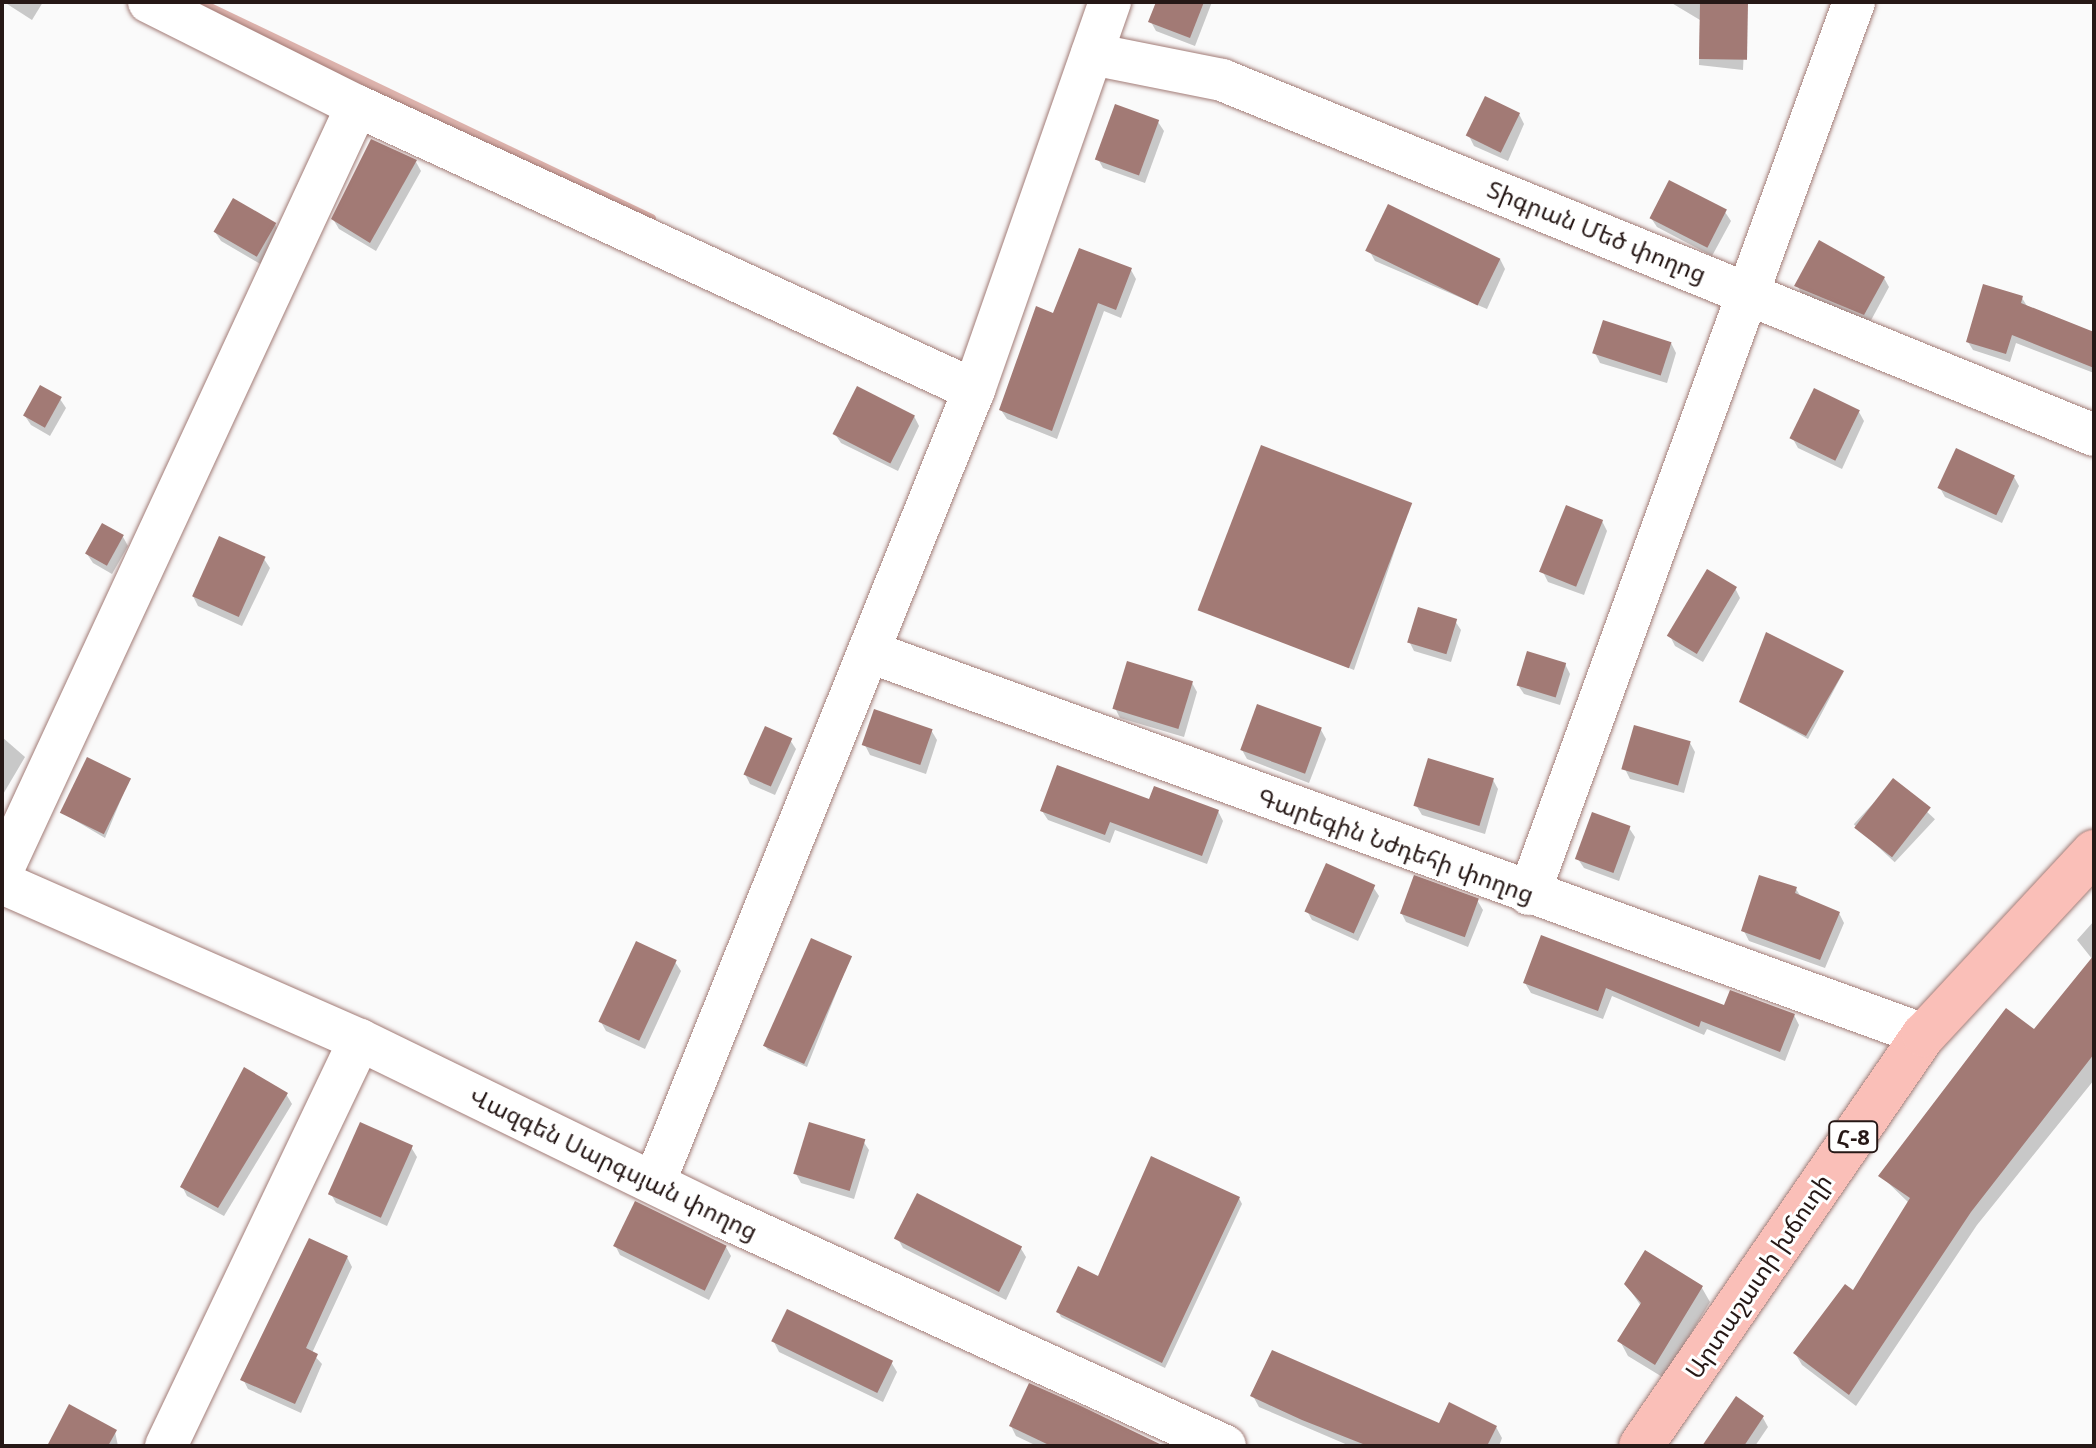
<!DOCTYPE html>
<meta charset="utf-8">
<style>
body{margin:0}
#map{position:relative;width:2096px;height:1448px;overflow:hidden;background:#fafafa;font-family:"Open Sans","Noto Sans Armenian",sans-serif}
div>[style]{position:absolute}
.shadow>*{inset:0;background:#0003;transform-origin:0 0}
.stream>*{height:9px;margin:-4.5px;padding:0 4.5px;transform-origin:4.5px;border-radius:4.5px;background:#ddb3ad}
.building>*{inset:0;background:#a27a75;transform-origin:0 0}
.roads{filter:drop-shadow(0 0 2px #a27c77) drop-shadow(0 0 2px #a27c77)}
.minor>*{height:42px;margin:-21px;padding:0 21px;transform-origin:21px;border-radius:21px;background:#fff}
.major>*{height:44px;margin:-22px;padding:0 22px;transform-origin:22px;border-radius:22px;background:#fabfb8}
span{translate:-50% -50%;white-space:nowrap;text-align:center;line-height:1.15;-webkit-text-stroke:6px #fff;paint-order:stroke}
.shield-label span{padding:2px 6px;background:#fff;border:2px solid;border-radius:6px;-webkit-text-stroke-width:0}
.shield-label{font-size:22px;color:#261816;font-weight:700}
.street-label{font-size:24px;color:#261816}
.frame{position:absolute;inset:0;border:4px solid #261816;pointer-events:none}
</style>
<div id="map">
<div class="shadow">
<div style="clip-path:polygon(4px 2px,43px 2px,32px 20px)"></div>
<div style="clip-path:polygon(1158px 2px,1212px 2px,1195px 46px,1156px 31px,1151px 22px)"></div>
<div style="clip-path:polygon(1670px 2px,1746px 5px,1743px 70px,1699px 65px,1700px 20px)"></div>
<div style="clip-path:polygon(1519px 114px,1524px 124px,1508px 161px,1474px 146px,1469px 136px)"></div>
<div style="clip-path:polygon(1158px 122px,1164px 131px,1145px 183px,1103px 168px,1098px 159px)"></div>
<div style="clip-path:polygon(416px 162px,421px 171px,376px 251px,339px 229px,333px 219px)"></div>
<div style="clip-path:polygon(1725px 212px,1731px 221px,1712px 256px,1657px 227px,1651px 218px)"></div>
<div style="clip-path:polygon(275px 224px,280px 234px,262px 265px,221px 241px,215px 232px)"></div>
<div style="clip-path:polygon(1370px 252px,1500px 259px,1505px 269px,1487px 309px,1375px 261px)"></div>
<div style="clip-path:polygon(1131px 270px,1136px 279px,1121px 318px,1104px 311px,1057px 439px,1007px 419px,1001px 410px,1055px 315px)"></div>
<div style="clip-path:polygon(1884px 278px,1889px 287px,1869px 324px,1802px 295px,1797px 285px)"></div>
<div style="clip-path:polygon(2022px 298px,2027px 306px,2094px 334px,2094px 373px,2016px 343px,2010px 362px,1973px 350px,1968px 342px)"></div>
<div style="clip-path:polygon(1671px 343px,1676px 353px,1667px 383px,1600px 363px,1595px 353px)"></div>
<div style="clip-path:polygon(60px 399px,66px 408px,50px 436px,31px 425px,25px 416px)"></div>
<div style="clip-path:polygon(1859px 412px,1864px 421px,1842px 469px,1798px 448px,1793px 439px)"></div>
<div style="clip-path:polygon(914px 416px,919px 426px,898px 471px,841px 443px,835px 434px)"></div>
<div style="clip-path:polygon(2014px 477px,2019px 486px,2002px 523px,1945px 497px,1940px 488px)"></div>
<div style="clip-path:polygon(1411px 503px,1354px 670px,1202px 610px)"></div>
<div style="clip-path:polygon(1602px 521px,1607px 531px,1584px 595px,1548px 582px,1543px 572px)"></div>
<div style="clip-path:polygon(123px 537px,128px 546px,112px 574px,93px 563px,87px 554px)"></div>
<div style="clip-path:polygon(264px 559px,270px 568px,242px 626px,198px 606px,193px 596px)"></div>
<div style="clip-path:polygon(1735px 588px,1740px 598px,1703px 662px,1675px 646px,1670px 636px)"></div>
<div style="clip-path:polygon(1455px 621px,1461px 630px,1451px 662px,1414px 651px,1409px 641px)"></div>
<div style="clip-path:polygon(1565px 664px,1570px 674px,1560px 705px,1524px 694px,1518px 685px)"></div>
<div style="clip-path:polygon(1843px 673px,1808px 739px,1741px 702px)"></div>
<div style="clip-path:polygon(1192px 683px,1197px 692px,1184px 737px,1120px 718px,1115px 708px)"></div>
<div style="clip-path:polygon(931px 730px,937px 740px,926px 774px,870px 755px,865px 745px)"></div>
<div style="clip-path:polygon(1321px 730px,1326px 739px,1309px 783px,1247px 759px,1242px 750px)"></div>
<div style="clip-path:polygon(2px 737px,25px 757px,2px 796px)"></div>
<div style="clip-path:polygon(790px 740px,796px 749px,775px 795px,750px 784px,745px 774px)"></div>
<div style="clip-path:polygon(1690px 743px,1695px 752px,1684px 793px,1630px 779px,1625px 769px)"></div>
<div style="clip-path:polygon(129px 780px,105px 838px,61px 812px)"></div>
<div style="clip-path:polygon(1493px 780px,1498px 789px,1485px 834px,1422px 815px,1416px 805px)"></div>
<div style="left:1894px;top:781px;width:56px;height:59px;rotate:43deg"></div>
<div style="clip-path:polygon(1150px 801px,1218px 811px,1223px 821px,1207px 864px,1115px 830px,1110px 843px,1048px 820px,1042px 811px)"></div>
<div style="clip-path:polygon(1629px 828px,1635px 837px,1619px 881px,1584px 868px,1578px 859px)"></div>
<div style="clip-path:polygon(1373px 887px,1379px 896px,1358px 941px,1312px 920px,1307px 911px)"></div>
<div style="clip-path:polygon(1796px 889px,1801px 897px,1839px 913px,1844px 923px,1825px 968px,1749px 941px,1744px 931px)"></div>
<div style="clip-path:polygon(1477px 900px,1483px 910px,1468px 947px,1406px 922px,1401px 912px)"></div>
<div style="clip-path:polygon(2094px 921px,2094px 1080px,1977px 1225px,1856px 1406px,1802px 1365px,1795px 1353px,1854px 1293px,1909px 1203px,1881px 1176px,2035px 1032px,2093px 960px,2077px 940px)"></div>
<div style="clip-path:polygon(1542px 937px,1725px 1007px,1794px 1015px,1799px 1025px,1785px 1061px,1707px 1029px,1704px 1035px,1612px 996px,1603px 1019px,1531px 993px,1525px 983px)"></div>
<div style="clip-path:polygon(850px 958px,807px 1067px,768px 1050px,765px 1046px)"></div>
<div style="clip-path:polygon(675px 962px,681px 971px,645px 1049px,606px 1031px,601px 1022px)"></div>
<div style="clip-path:polygon(286px 1094px,292px 1104px,224px 1216px,187px 1196px,182px 1186px)"></div>
<div style="clip-path:polygon(863px 1141px,869px 1150px,854px 1199px,801px 1183px,796px 1174px)"></div>
<div style="clip-path:polygon(411px 1147px,417px 1157px,387px 1226px,336px 1203px,331px 1194px)"></div>
<div style="clip-path:polygon(1239px 1198px,1242px 1204px,1165px 1368px,1061px 1317px,1058px 1311px,1099px 1278px)"></div>
<div style="clip-path:polygon(898px 1239px,1020px 1247px,1026px 1257px,1006px 1300px,903px 1248px)"></div>
<div style="clip-path:polygon(615px 1245px,726px 1247px,731px 1256px,709px 1300px,620px 1255px)"></div>
<div style="clip-path:polygon(347px 1257px,352px 1267px,312px 1353px,322px 1364px,301px 1413px,248px 1389px,243px 1379px)"></div>
<div style="clip-path:polygon(1626px 1284px,1702px 1288px,1710px 1302px,1664px 1378px,1628px 1356px,1620px 1341px,1641px 1306px)"></div>
<div style="clip-path:polygon(774px 1342px,891px 1362px,897px 1372px,883px 1402px,779px 1352px)"></div>
<div style="clip-path:polygon(1253px 1396px,1440px 1425px,1496px 1427px,1502px 1438px,1499px 1446px,1350px 1446px,1259px 1407px)"></div>
<div style="clip-path:polygon(1763px 1418px,1768px 1427px,1755px 1446px,1712px 1446px)"></div>
<div style="clip-path:polygon(1011px 1426px,1150px 1446px,1037px 1446px,1016px 1436px)"></div>
<div style="clip-path:polygon(115px 1432px,118px 1446px,49px 1446px)"></div>
</div>
<div class="stream">
<div style="left:199px;top:2px;width:501px;rotate:25.54deg"></div>
</div>
<div class="building">
<div style="clip-path:polygon(1156px 2px,1204px 2px,1190px 38px,1148px 22px)"></div>
<div style="left:1700px;top:2px;width:48px;height:57px;rotate:1deg"></div>
<div style="left:1485px;top:96px;width:39px;height:44px;rotate:26deg"></div>
<div style="left:1115px;top:104px;width:47px;height:59px;rotate:20deg"></div>
<div style="clip-path:polygon(371px 139px,417px 160px,370px 243px,331px 219px)"></div>
<div style="left:1669px;top:180px;width:65px;height:43px;rotate:27deg"></div>
<div style="left:233px;top:198px;width:50px;height:39px;rotate:30deg"></div>
<div style="left:1388px;top:204px;width:125px;height:52px;rotate:26deg"></div>
<div style="clip-path:polygon(1819px 240px,1885px 277px,1864px 315px,1794px 286px)"></div>
<div style="clip-path:polygon(1079px 248px,1132px 268px,1116px 310px,1098px 303px,1052px 431px,999px 410px,1036px 306px,1053px 313px)"></div>
<div style="clip-path:polygon(1983px 284px,2023px 296px,2021px 303px,2094px 332px,2094px 368px,2012px 335px,2006px 354px,1966px 342px)"></div>
<div style="left:1603px;top:320px;width:72px;height:35px;rotate:18deg"></div>
<div style="left:40px;top:385px;width:25px;height:35px;rotate:29deg"></div>
<div style="left:857px;top:386px;width:65px;height:54px;rotate:27deg"></div>
<div style="left:1814px;top:388px;width:51px;height:56px;rotate:26deg"></div>
<div style="left:1261px;top:445px;width:162px;height:177px;rotate:21deg"></div>
<div style="left:1956px;top:448px;width:65px;height:44px;rotate:25deg"></div>
<div style="left:1566px;top:505px;width:40px;height:72px;rotate:22deg"></div>
<div style="left:102px;top:523px;width:25px;height:35px;rotate:29deg"></div>
<div style="left:219px;top:536px;width:51px;height:66px;rotate:24deg"></div>
<div style="left:1707px;top:569px;width:35px;height:78px;rotate:31deg"></div>
<div style="left:1418px;top:607px;width:41px;height:37px;rotate:17deg"></div>
<div style="clip-path:polygon(1766px 632px,1844px 671px,1806px 736px,1739px 702px)"></div>
<div style="left:1527px;top:651px;width:41px;height:36px;rotate:17deg"></div>
<div style="left:1127px;top:661px;width:69px;height:50px;rotate:17deg"></div>
<div style="left:1257px;top:704px;width:69px;height:49px;rotate:20deg"></div>
<div style="left:874px;top:709px;width:62px;height:38px;rotate:19deg"></div>
<div style="left:1634px;top:725px;width:59px;height:46px;rotate:16deg"></div>
<div style="left:765px;top:726px;width:30px;height:53px;rotate:24deg"></div>
<div style="left:87px;top:757px;width:49px;height:62px;rotate:26deg"></div>
<div style="left:1428px;top:758px;width:69px;height:50px;rotate:17deg"></div>
<div style="clip-path:polygon(1057px 765px,1149px 799px,1154px 786px,1219px 810px,1202px 856px,1110px 822px,1105px 835px,1040px 811px)"></div>
<div style="left:1893px;top:778px;width:48px;height:63px;rotate:38deg"></div>
<div style="left:1592px;top:812px;width:41px;height:50px;rotate:20deg"></div>
<div style="left:1326px;top:863px;width:54px;height:53px;rotate:24deg"></div>
<div style="left:1414px;top:875px;width:69px;height:41px;rotate:20deg"></div>
<div style="clip-path:polygon(1759px 875px,1797px 887px,1795px 893px,1840px 912px,1820px 960px,1741px 931px)"></div>
<div style="clip-path:polygon(1541px 935px,1724px 1005px,1730px 990px,1795px 1014px,1780px 1052px,1701px 1021px,1699px 1027px,1606px 988px,1598px 1011px,1523px 983px)"></div>
<div style="left:811px;top:938px;width:45px;height:118px;rotate:24deg"></div>
<div style="left:636px;top:941px;width:45px;height:89px;rotate:25deg"></div>
<div style="clip-path:polygon(2094px 955px,2094px 1054px,1971px 1212px,1849px 1395px,1793px 1353px,1845px 1284px,1853px 1290px,1910px 1198px,1878px 1176px,2006px 1008px,2034px 1029px)"></div>
<div style="clip-path:polygon(244px 1067px,288px 1093px,218px 1208px,180px 1187px)"></div>
<div style="left:360px;top:1122px;width:58px;height:79px;rotate:24deg"></div>
<div style="left:809px;top:1122px;width:59px;height:54px;rotate:17deg"></div>
<div style="clip-path:polygon(1151px 1156px,1240px 1197px,1162px 1363px,1056px 1312px,1078px 1266px,1098px 1276px)"></div>
<div style="left:917px;top:1193px;width:118px;height:51px;rotate:27deg"></div>
<div style="left:635px;top:1201px;width:102px;height:50px;rotate:26deg"></div>
<div style="clip-path:polygon(309px 1238px,348px 1256px,306px 1348px,318px 1354px,295px 1404px,240px 1380px)"></div>
<div style="clip-path:polygon(1645px 1250px,1703px 1286px,1655px 1365px,1617px 1341px,1641px 1303px,1624px 1284px)"></div>
<div style="left:787px;top:1309px;width:118px;height:36px;rotate:26deg"></div>
<div style="clip-path:polygon(1272px 1350px,1439px 1423px,1449px 1402px,1497px 1426px,1488px 1444px,1493px 1446px,1368px 1446px,1302px 1420px,1250px 1396px)"></div>
<div style="clip-path:polygon(1029px 1383px,1081px 1406px,1164px 1446px,1051px 1446px,1009px 1426px)"></div>
<div style="clip-path:polygon(1736px 1396px,1764px 1416px,1744px 1446px,1702px 1446px)"></div>
<div style="clip-path:polygon(69px 1404px,117px 1430px,108px 1446px,47px 1446px)"></div>
</div>
<div class="roads">
<div class="minor">
<div style="left:149px;top:2px;width:233px;rotate:26.6deg"></div>
<div style="left:357px;top:106px;width:679px;rotate:24.72deg"></div>
<div style="left:1092px;top:54px;width:133px;rotate:11.3deg"></div>
<div style="left:1222px;top:80px;width:941px;rotate:22.15deg"></div>
<div style="left:870px;top:652px;width:1121px;rotate:19.97deg"></div>
<div style="left:2px;top:871px;width:843px;rotate:-65.11deg"></div>
<div style="left:2px;top:883px;width:391px;rotate:23.7deg"></div>
<div style="left:360px;top:1040px;width:402px;rotate:26deg"></div>
<div style="left:721px;top:1216px;width:554px;rotate:24.53deg"></div>
<div style="left:1529px;top:894px;width:949px;rotate:-69.98deg"></div>
<div style="left:655px;top:1181px;width:853px;rotate:-68.04deg"></div>
<div style="left:974px;top:390px;width:411px;rotate:-70.7deg"></div>
<div style="left:166px;top:1446px;width:450px;rotate:-64.5deg"></div>
</div>
<div class="major">
<div style="left:1641px;top:1446px;width:499px;rotate:-55.5deg"></div>
<div style="left:1924px;top:1035px;width:250px;rotate:-47.1deg"></div>
</div>
</div>
<div class="shield-label">
<span style="left:1853px;top:1137px">Հ-8</span>
</div>
<div class="street-label">
<span style="left:1597px;top:231px;rotate:22deg">Տիգրան Մեծ փողոց</span>
<span style="left:1396px;top:845px;rotate:20deg">Գարեգին Նժդեհի փողոց</span>
<span style="left:614px;top:1163px;rotate:26deg">Վազգեն Սարգսյան փողոց</span>
<span style="left:1758px;top:1276px;rotate:-56deg">Արտաշատի խճուղի</span>
</div>
<div class="frame"></div>
</div>
